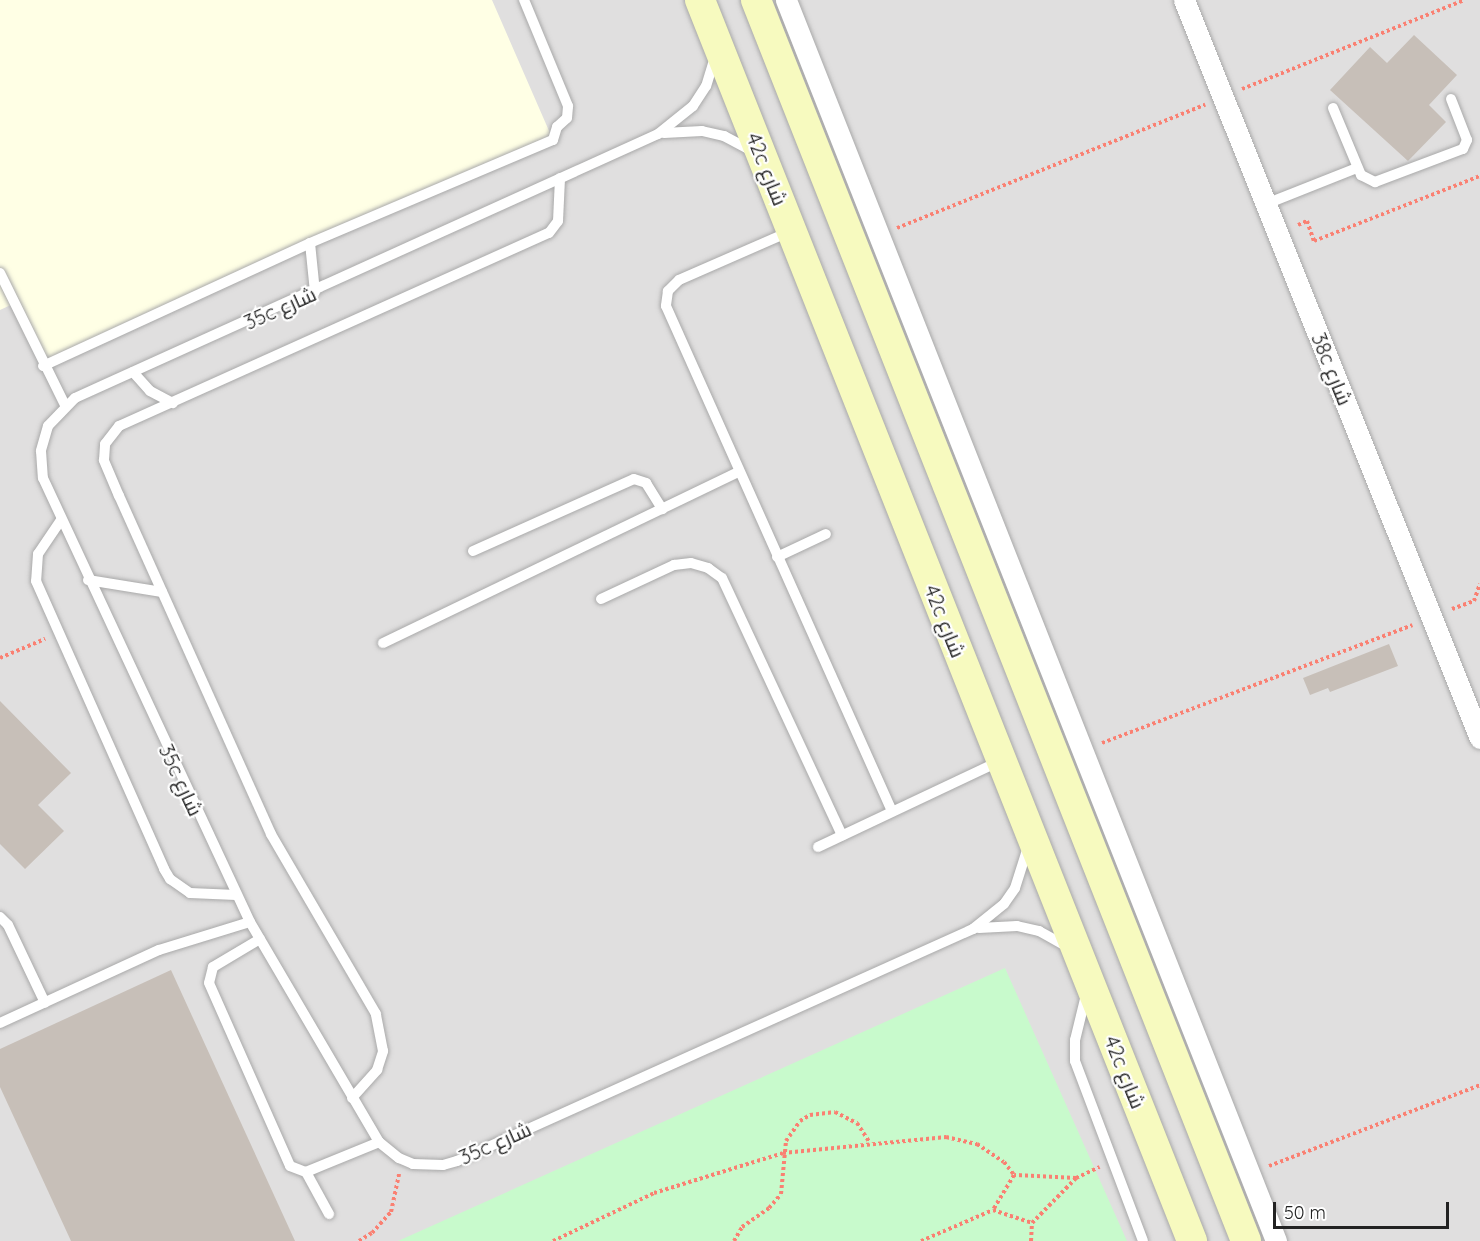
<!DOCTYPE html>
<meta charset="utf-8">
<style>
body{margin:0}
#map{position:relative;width:1480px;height:1241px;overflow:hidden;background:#f2efe9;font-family:Quicksand,Cairo,sans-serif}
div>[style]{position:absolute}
.residential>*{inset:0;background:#e0dfdf;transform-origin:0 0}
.education>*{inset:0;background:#ffffe5}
.park>*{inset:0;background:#c8facc}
.building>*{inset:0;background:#c7bfb8}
.path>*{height:4px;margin-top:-2px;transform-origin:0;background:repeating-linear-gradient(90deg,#fa8072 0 3px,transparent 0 6px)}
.roads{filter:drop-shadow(0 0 2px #a9a9a9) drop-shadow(0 0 2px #a9a9a9)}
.lane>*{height:10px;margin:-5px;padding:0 5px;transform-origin:5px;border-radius:5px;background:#fff}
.street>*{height:21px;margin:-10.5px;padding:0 10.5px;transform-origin:10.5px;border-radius:10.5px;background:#fff}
.secondary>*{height:30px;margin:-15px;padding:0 15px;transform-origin:15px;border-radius:15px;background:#f7fabf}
span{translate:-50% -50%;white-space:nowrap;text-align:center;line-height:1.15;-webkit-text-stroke:4.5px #fff;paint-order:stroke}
.street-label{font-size:20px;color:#222}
.scale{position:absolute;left:1273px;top:1202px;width:176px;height:27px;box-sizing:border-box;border:3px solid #222;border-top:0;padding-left:8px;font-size:18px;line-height:21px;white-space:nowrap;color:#222;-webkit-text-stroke:4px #fff;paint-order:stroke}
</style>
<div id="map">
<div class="residential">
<div style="left:0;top:0;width:1480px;height:1241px"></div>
</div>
<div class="education">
<div style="clip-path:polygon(0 0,492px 0,553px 140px,43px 366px,15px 303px,0 310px)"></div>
</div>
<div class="park">
<div style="clip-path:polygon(1005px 968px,1127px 1241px,398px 1241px)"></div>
</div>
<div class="building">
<div style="clip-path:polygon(1414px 35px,1457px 75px,1429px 105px,1446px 122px,1408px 161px,1330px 90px,1370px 47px,1387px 63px)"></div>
<div style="clip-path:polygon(1389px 644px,1398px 666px,1330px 692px,1328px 688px,1310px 695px,1303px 678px)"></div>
<div style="clip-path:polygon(0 701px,71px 773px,38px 805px,64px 831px,25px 869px,0 844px)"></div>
<div style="clip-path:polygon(171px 970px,295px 1241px,71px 1241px,0 1087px,0 1049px)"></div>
</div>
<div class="path">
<div style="left:1242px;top:89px;width:239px;rotate:-21.8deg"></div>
<div style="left:1298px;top:225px;width:10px;rotate:-24deg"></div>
<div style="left:1307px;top:221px;width:21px;rotate:71deg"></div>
<div style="left:1314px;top:241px;width:178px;rotate:-21.4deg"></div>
<div style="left:897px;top:228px;width:332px;rotate:-21.8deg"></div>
<div style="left:1452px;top:609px;width:23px;rotate:-20deg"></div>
<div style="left:1474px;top:601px;width:18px;rotate:-71deg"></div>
<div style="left:0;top:658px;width:49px;rotate:-22.9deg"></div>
<div style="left:1102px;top:743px;width:332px;rotate:-20.8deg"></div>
<div style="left:1269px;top:1166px;width:226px;rotate:-21deg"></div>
<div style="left:1076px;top:1178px;width:62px;rotate:-177.2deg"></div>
<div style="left:1014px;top:1175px;width:41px;rotate:121deg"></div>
<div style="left:993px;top:1210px;width:41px;rotate:18.4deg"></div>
<div style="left:1032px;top:1223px;width:63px;rotate:-45.6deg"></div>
<div style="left:1076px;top:1178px;width:26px;rotate:-25deg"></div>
<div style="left:359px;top:1241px;width:15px;rotate:-32deg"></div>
<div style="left:372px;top:1233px;width:28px;rotate:-48deg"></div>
<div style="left:391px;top:1212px;width:39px;rotate:-78deg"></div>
<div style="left:553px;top:1241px;width:112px;rotate:-25.4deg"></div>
<div style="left:654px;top:1193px;width:135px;rotate:-17.2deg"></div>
<div style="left:783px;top:1153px;width:164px;rotate:-5.6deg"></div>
<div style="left:946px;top:1137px;width:32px;rotate:13deg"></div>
<div style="left:977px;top:1144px;width:32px;rotate:34deg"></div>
<div style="left:1004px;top:1162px;width:16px;rotate:52deg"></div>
<div style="left:734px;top:1241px;width:16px;rotate:-60deg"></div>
<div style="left:742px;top:1227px;width:33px;rotate:-35deg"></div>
<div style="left:769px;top:1208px;width:18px;rotate:-49deg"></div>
<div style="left:781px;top:1194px;width:53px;rotate:-84.6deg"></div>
<div style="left:786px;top:1141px;width:24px;rotate:-55deg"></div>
<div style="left:800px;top:1121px;width:12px;rotate:-31deg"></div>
<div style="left:810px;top:1115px;width:25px;rotate:-7deg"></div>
<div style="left:835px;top:1112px;width:25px;rotate:27deg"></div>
<div style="left:857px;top:1123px;width:24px;rotate:57deg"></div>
<div style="left:921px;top:1241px;width:78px;rotate:-23.3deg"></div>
<div style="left:1031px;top:1241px;width:18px;rotate:-87deg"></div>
</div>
<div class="roads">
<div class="lane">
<div style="left:715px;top:57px;width:30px;rotate:107deg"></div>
<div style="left:706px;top:86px;width:24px;rotate:123deg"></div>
<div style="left:693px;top:106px;width:45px;rotate:141.3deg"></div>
<div style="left:658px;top:134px;width:640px;rotate:155.64deg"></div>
<div style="left:75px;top:398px;width:39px;rotate:134deg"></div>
<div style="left:48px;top:426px;width:26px;rotate:106deg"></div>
<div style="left:41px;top:451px;width:27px;rotate:86deg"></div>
<div style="left:43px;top:478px;width:490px;rotate:65deg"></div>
<div style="left:250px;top:922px;width:255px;rotate:59.6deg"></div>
<div style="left:379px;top:1142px;width:26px;rotate:39deg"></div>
<div style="left:399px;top:1158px;width:15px;rotate:23deg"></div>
<div style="left:413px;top:1164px;width:30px;rotate:2deg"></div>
<div style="left:443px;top:1165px;width:15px;rotate:-16deg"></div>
<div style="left:457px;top:1161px;width:566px;rotate:-24.21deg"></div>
<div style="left:973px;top:929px;width:40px;rotate:-39deg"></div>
<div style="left:1004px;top:904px;width:19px;rotate:-55deg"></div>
<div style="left:1015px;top:888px;width:43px;rotate:-72.4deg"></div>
<div style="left:1333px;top:108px;width:73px;rotate:67.3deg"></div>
<div style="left:1361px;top:175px;width:16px;rotate:27deg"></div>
<div style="left:1375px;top:182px;width:94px;rotate:-20.6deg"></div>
<div style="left:1463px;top:149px;width:10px;rotate:-66deg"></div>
<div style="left:1467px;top:140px;width:44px;rotate:-111.3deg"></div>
<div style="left:664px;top:133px;width:38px;rotate:-3deg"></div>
<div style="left:702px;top:131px;width:23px;rotate:13deg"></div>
<div style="left:724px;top:136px;width:32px;rotate:28deg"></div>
<div style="left:1266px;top:204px;width:98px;rotate:-21.6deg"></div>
<div style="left:791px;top:231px;width:122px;rotate:156.4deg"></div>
<div style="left:679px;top:280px;width:16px;rotate:135deg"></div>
<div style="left:668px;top:291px;width:15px;rotate:98deg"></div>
<div style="left:666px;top:306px;width:551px;rotate:65.9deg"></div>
<div style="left:310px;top:243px;width:49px;rotate:84.2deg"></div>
<div style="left:0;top:273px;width:147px;rotate:63.8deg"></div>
<div style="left:43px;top:366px;width:294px;rotate:-24.7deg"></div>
<div style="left:310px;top:243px;width:264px;rotate:-23deg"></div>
<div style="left:553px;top:140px;width:14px;rotate:-73deg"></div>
<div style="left:557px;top:127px;width:13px;rotate:-42deg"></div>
<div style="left:567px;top:118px;width:12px;rotate:-85deg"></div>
<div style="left:568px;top:106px;width:115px;rotate:-112.5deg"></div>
<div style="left:133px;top:372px;width:25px;rotate:48deg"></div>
<div style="left:150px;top:391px;width:26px;rotate:28deg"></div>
<div style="left:61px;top:520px;width:41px;rotate:124.1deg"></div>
<div style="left:38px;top:554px;width:27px;rotate:94deg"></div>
<div style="left:36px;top:581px;width:315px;rotate:66deg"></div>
<div style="left:164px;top:869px;width:12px;rotate:59deg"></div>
<div style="left:170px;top:879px;width:24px;rotate:35deg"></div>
<div style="left:190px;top:893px;width:46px;rotate:2.5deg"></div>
<div style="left:473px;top:551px;width:176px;rotate:-24.1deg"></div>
<div style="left:634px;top:479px;width:13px;rotate:18deg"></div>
<div style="left:646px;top:483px;width:31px;rotate:58deg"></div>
<div style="left:777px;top:557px;width:54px;rotate:-25.1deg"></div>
<div style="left:88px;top:580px;width:75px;rotate:9.2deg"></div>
<div style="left:601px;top:599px;width:81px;rotate:-25deg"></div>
<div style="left:674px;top:565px;width:17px;rotate:-7deg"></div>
<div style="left:691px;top:563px;width:18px;rotate:16deg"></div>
<div style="left:708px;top:568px;width:17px;rotate:36deg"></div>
<div style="left:722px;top:578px;width:284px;rotate:65deg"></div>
<div style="left:383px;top:643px;width:395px;rotate:-25.7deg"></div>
<div style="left:818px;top:847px;width:201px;rotate:-25.3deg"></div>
<div style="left:0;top:917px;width:11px;rotate:45deg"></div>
<div style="left:8px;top:925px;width:86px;rotate:64.6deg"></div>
<div style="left:979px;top:928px;width:38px;rotate:-3deg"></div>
<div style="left:1017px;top:926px;width:23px;rotate:13deg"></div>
<div style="left:1039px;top:931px;width:31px;rotate:29deg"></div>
<div style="left:260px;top:939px;width:55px;rotate:149.2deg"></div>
<div style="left:213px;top:967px;width:16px;rotate:104deg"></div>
<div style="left:209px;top:983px;width:200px;rotate:66.1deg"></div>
<div style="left:290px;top:1166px;width:17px;rotate:21deg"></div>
<div style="left:306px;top:1172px;width:79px;rotate:-22.3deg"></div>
<div style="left:1086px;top:995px;width:46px;rotate:103.7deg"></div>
<div style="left:1075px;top:1040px;width:21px;rotate:90deg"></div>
<div style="left:1075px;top:1061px;width:192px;rotate:69.3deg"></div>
<div style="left:0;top:1023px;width:175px;rotate:-24.7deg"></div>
<div style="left:159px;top:950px;width:95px;rotate:-17.1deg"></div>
<div style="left:352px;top:1098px;width:38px;rotate:-48deg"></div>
<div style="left:377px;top:1070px;width:20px;rotate:-72deg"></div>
<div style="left:383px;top:1051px;width:38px;rotate:-101deg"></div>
<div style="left:376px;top:1014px;width:208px;rotate:-120.3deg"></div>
<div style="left:271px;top:834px;width:371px;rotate:-114.2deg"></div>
<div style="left:119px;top:496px;width:39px;rotate:-113deg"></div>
<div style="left:104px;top:460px;width:16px;rotate:-86deg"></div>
<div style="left:105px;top:444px;width:23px;rotate:-52deg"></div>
<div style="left:119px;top:426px;width:471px;rotate:-24.2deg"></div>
<div style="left:549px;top:233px;width:15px;rotate:-53deg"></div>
<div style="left:558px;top:221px;width:43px;rotate:-87.3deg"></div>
<div style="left:306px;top:1172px;width:48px;rotate:61.3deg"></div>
</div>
<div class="street">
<div style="left:786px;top:0;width:1334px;rotate:68.45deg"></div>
<div style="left:1184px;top:0;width:795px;rotate:68.15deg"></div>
</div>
<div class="secondary">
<div style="left:700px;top:0;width:1335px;rotate:68.37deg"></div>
<div style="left:756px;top:0;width:1334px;rotate:68.45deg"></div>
</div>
</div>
<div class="street-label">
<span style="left:767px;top:169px;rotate:68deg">42c شارع</span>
<span style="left:280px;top:308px;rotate:-24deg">35c شارع</span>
<span style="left:1332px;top:369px;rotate:68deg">38c شارع</span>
<span style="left:945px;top:621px;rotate:68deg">42c شارع</span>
<span style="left:181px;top:780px;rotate:65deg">35c شارع</span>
<span style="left:1125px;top:1072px;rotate:68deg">42c شارع</span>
<span style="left:495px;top:1143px;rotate:-24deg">35c شارع</span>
</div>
<div class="scale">50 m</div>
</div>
